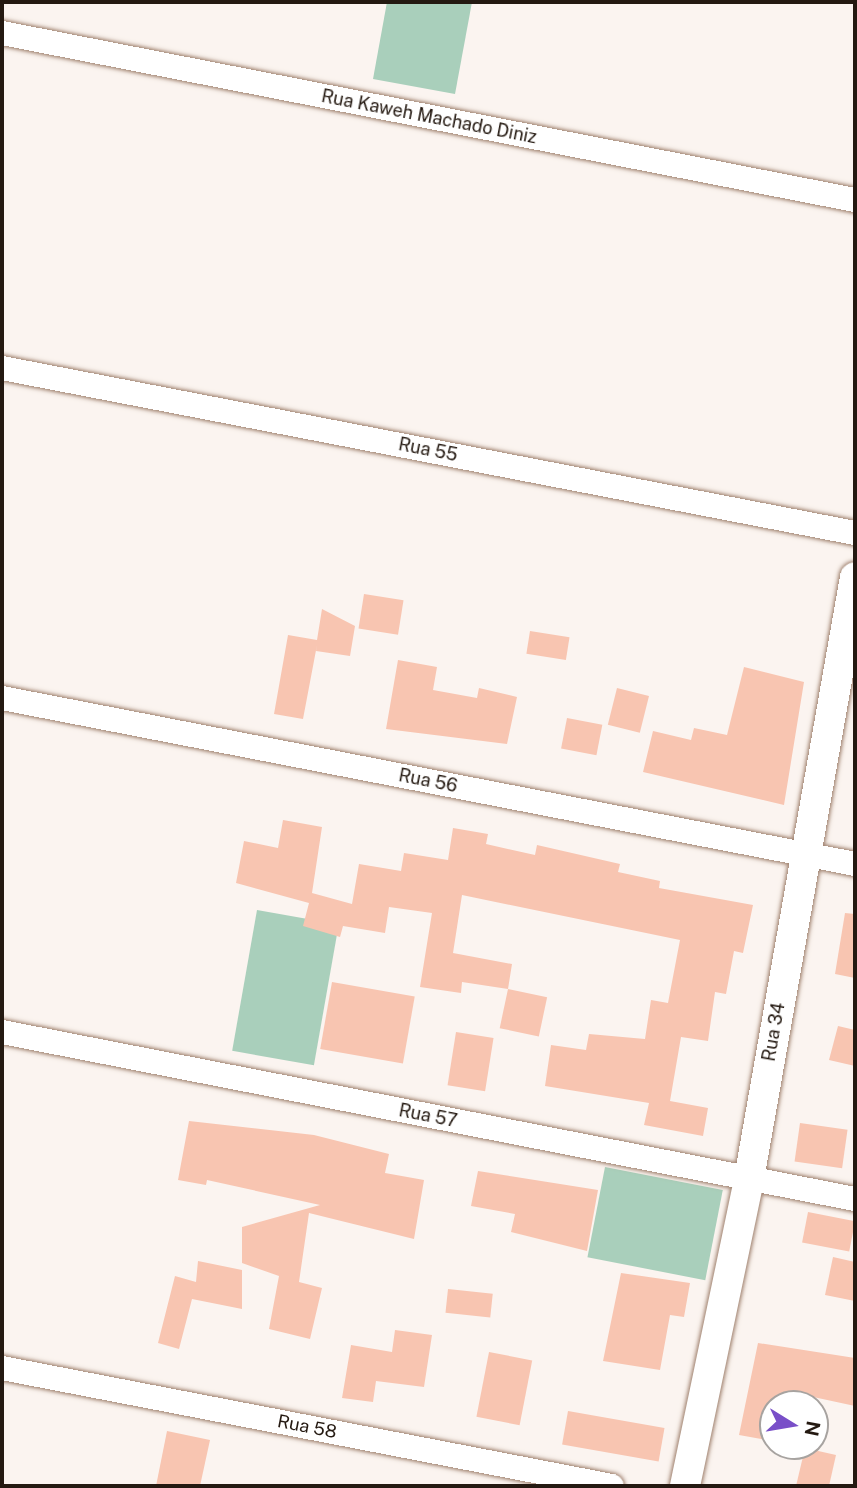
<!DOCTYPE html>
<style>
body{margin:0}
#map{position:relative;width:857px;height:1488px;overflow:hidden;background:#fbf4f0;font-family:"Public Sans",sans-serif}
div>[style]{position:absolute}
.green>*{inset:0;background:#a9cfbb;transform-origin:0 0}
.building>*{inset:0;background:#f8c5b1;transform-origin:0 0}
.roads{filter:drop-shadow(0 0 2px #9f816e) drop-shadow(0 0 2px #9f816e)}
.minor>*{height:24px;margin:-12px;padding:0 12px;transform-origin:12px;border-radius:12px;background:#fff}
.tertiary>*{height:30px;margin:-15px;padding:0 15px;transform-origin:15px;border-radius:15px;background:#fff}
span{translate:-50% -50%;white-space:nowrap;text-align:center;line-height:1.15;-webkit-text-stroke:5px #fff;paint-order:stroke}
.street-label{font-size:18px;color:#241911}
.frame{position:absolute;inset:0;border:4px solid #241911;pointer-events:none}
.north{position:absolute;left:759px;top:1390px;width:70px;height:70px;box-sizing:border-box;background:#fff;border:2px solid #a7a3a0;border-radius:50%;rotate:101deg;font-size:19px;font-weight:700;line-height:28px;text-align:center;color:#241911}
.north::after{content:'';display:block;margin:auto;width:24px;height:32px;background:#794fc8;clip-path:polygon(50% 0,100% 100%,50% 72%,0 100%)}
</style>
<div id="map">
<div class="green">
<div style="clip-path:polygon(387px 2px,472px 2px,455px 94px,373px 79px)"></div>
<div style="left:257px;top:910px;width:83px;height:143px;rotate:10deg"></div>
<div style="left:605px;top:1167px;width:120px;height:92px;rotate:11deg"></div>
</div>
<div class="building">
<div style="left:364px;top:594px;width:40px;height:35px;rotate:9deg"></div>
<div style="clip-path:polygon(322px 609px,355px 626px,350px 656px,316px 651px,317px 645px,303px 719px,274px 714px,288px 635px,317px 640px)"></div>
<div style="left:530px;top:631px;width:40px;height:23px;rotate:9deg"></div>
<div style="clip-path:polygon(398px 660px,437px 667px,433px 690px,477px 698px,479px 688px,517px 697px,507px 744px,386px 729px)"></div>
<div style="clip-path:polygon(744px 667px,804px 682px,784px 805px,643px 772px,653px 731px,691px 740px,694px 728px,727px 735px)"></div>
<div style="left:617px;top:688px;width:33px;height:38px;rotate:14deg"></div>
<div style="left:567px;top:718px;width:36px;height:31px;rotate:11deg"></div>
<div style="clip-path:polygon(283px 820px,322px 827px,312px 893px,352px 904px,359px 864px,401px 871px,404px 853px,448px 860px,453px 828px,488px 834px,486px 844px,535px 855px,537px 845px,620px 864px,618px 872px,660px 881px,659px 888px,753px 905px,743px 953px,734px 951px,726px 994px,715px 992px,708px 1041px,681px 1037px,670px 1101px,708px 1108px,703px 1136px,644px 1125px,649px 1103px,545px 1086px,551px 1045px,586px 1050px,589px 1034px,645px 1039px,651px 1000px,668px 1003px,680px 940px,462px 895px,453px 953px,512px 964px,508px 989px,462px 982px,461px 993px,420px 987px,432px 913px,389px 907px,385px 933px,343px 926px,340px 937px,303px 926px,309px 903px,236px 883px,244px 841px,278px 848px)"></div>
<div style="clip-path:polygon(845px 913px,855px 914px,855px 978px,835px 974px)"></div>
<div style="left:332px;top:982px;width:84px;height:68px;rotate:10deg"></div>
<div style="left:508px;top:989px;width:40px;height:40px;rotate:12deg"></div>
<div style="clip-path:polygon(838px 1026px,855px 1030px,855px 1066px,829px 1060px)"></div>
<div style="left:456px;top:1032px;width:38px;height:54px;rotate:9deg"></div>
<div style="clip-path:polygon(189px 1121px,314px 1135px,389px 1154px,385px 1173px,424px 1180px,414px 1239px,309px 1213px,299px 1282px,322px 1288px,310px 1339px,269px 1329px,279px 1276px,242px 1263px,242px 1227px,320px 1205px,207px 1180px,206px 1185px,178px 1180px)"></div>
<div style="left:800px;top:1123px;width:48px;height:39px;rotate:8deg"></div>
<div style="clip-path:polygon(478px 1171px,598px 1190px,587px 1251px,511px 1232px,515px 1214px,471px 1206px)"></div>
<div style="left:808px;top:1212px;width:48px;height:31px;rotate:11deg"></div>
<div style="clip-path:polygon(833px 1257px,855px 1262px,855px 1301px,825px 1295px)"></div>
<div style="clip-path:polygon(198px 1261px,242px 1270px,242px 1309px,192px 1299px,179px 1349px,158px 1343px,175px 1276px,196px 1282px)"></div>
<div style="clip-path:polygon(621px 1273px,690px 1283px,684px 1317px,670px 1315px,660px 1370px,603px 1361px)"></div>
<div style="left:448px;top:1289px;width:45px;height:24px;rotate:6deg"></div>
<div style="clip-path:polygon(395px 1330px,432px 1335px,424px 1387px,376px 1381px,373px 1402px,342px 1398px,351px 1345px,392px 1352px)"></div>
<div style="clip-path:polygon(758px 1343px,855px 1358px,855px 1406px,804px 1395px,802px 1404px,773px 1404px,773px 1441px,739px 1435px)"></div>
<div style="left:489px;top:1352px;width:44px;height:66px;rotate:11deg"></div>
<div style="left:568px;top:1411px;width:98px;height:34px;rotate:10deg"></div>
<div style="clip-path:polygon(167px 1431px,210px 1440px,200px 1486px,156px 1486px)"></div>
<div style="clip-path:polygon(805px 1448px,836px 1455px,829px 1486px,796px 1486px)"></div>
</div>
<div class="roads">
<div class="minor">
<div style="left:2px;top:33px;width:869px;rotate:11.08deg"></div>
<div style="left:2px;top:368px;width:869px;rotate:10.95deg"></div>
<div style="left:2px;top:698px;width:869px;rotate:11.01deg"></div>
<div style="left:2px;top:1032px;width:869px;rotate:11.08deg"></div>
<div style="left:2px;top:1368px;width:621px;rotate:10.95deg"></div>
</div>
<div class="tertiary">
<div style="left:685px;top:1486px;width:314px;rotate:-78.2deg"></div>
<div style="left:749px;top:1179px;width:611px;rotate:-80.01deg"></div>
</div>
</div>
<div class="street-label">
<span style="left:429px;top:117px;rotate:11deg">Rua Kaweh Machado Diniz</span>
<span style="left:428px;top:450px;rotate:11deg">Rua 55</span>
<span style="left:428px;top:781px;rotate:11deg">Rua 56</span>
<span style="left:774px;top:1032px;rotate:-80deg">Rua 34</span>
<span style="left:428px;top:1116px;rotate:11deg">Rua 57</span>
<span style="left:307px;top:1427px;rotate:11deg">Rua 58</span>
</div>
<div class="frame"></div>
<div class="north">N</div>
</div>
